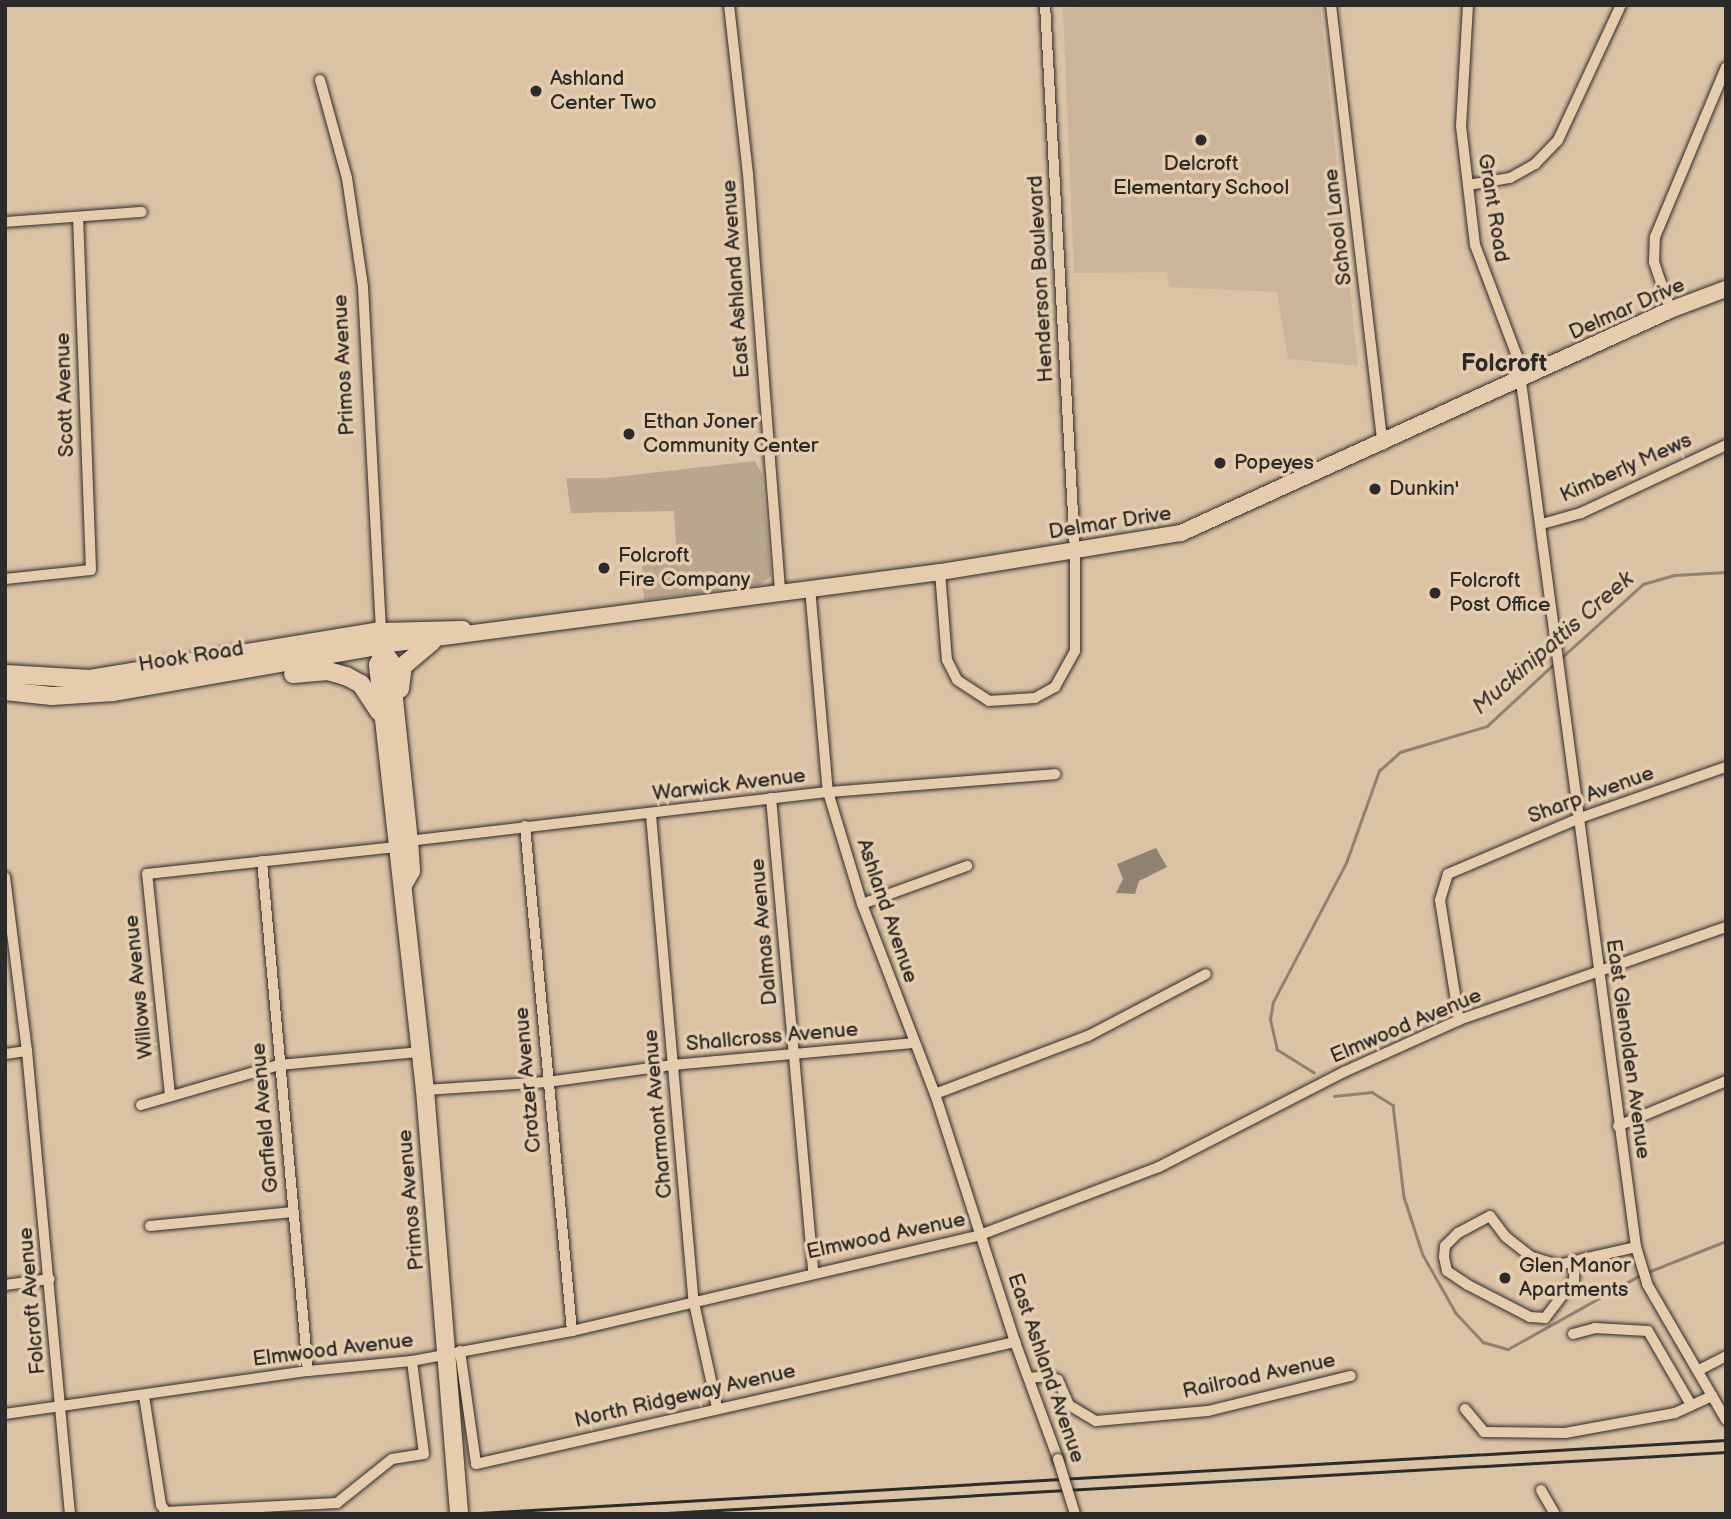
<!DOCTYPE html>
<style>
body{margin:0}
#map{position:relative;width:1731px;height:1519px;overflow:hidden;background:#dac2a5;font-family:"Balsamiq Sans",sans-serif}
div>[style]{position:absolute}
.built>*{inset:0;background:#cab49a}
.green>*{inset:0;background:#baa68f}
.water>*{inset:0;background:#8f8271}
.stream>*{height:2.5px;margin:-1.25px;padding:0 1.25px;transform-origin:1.25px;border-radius:1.25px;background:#8f8271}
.roads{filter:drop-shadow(0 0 2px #2b2b2b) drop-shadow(0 0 2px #2b2b2b)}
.street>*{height:10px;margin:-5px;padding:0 5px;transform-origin:5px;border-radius:5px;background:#e5ccad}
.secondary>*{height:16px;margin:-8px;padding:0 8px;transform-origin:8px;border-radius:8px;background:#e5ccad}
.primary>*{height:18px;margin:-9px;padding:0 9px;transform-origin:9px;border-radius:9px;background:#e5ccad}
.rail>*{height:2.5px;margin:-1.25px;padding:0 1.25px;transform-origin:1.25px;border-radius:1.25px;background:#2b2b2b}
.bridges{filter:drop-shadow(0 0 2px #2b2b2b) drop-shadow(0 0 2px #2b2b2b)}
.street-bridge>*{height:10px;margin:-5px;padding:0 5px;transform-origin:5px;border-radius:5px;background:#e5ccad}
.dots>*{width:19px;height:19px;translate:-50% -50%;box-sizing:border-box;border:4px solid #e5ccad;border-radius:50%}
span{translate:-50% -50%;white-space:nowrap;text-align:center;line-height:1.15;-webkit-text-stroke:7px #e5ccad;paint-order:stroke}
.poi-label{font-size:21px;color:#2b2b2b}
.left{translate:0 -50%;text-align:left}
.street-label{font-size:21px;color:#2b2b2b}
.water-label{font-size:23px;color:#44413c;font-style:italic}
.quarter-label{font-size:24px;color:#2b2b2b;font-weight:700}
.frame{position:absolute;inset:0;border:7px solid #2b2b2b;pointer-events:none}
</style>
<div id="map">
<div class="built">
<div style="clip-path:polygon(1112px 5px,1320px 5px,1358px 366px,1288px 359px,1277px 292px,1169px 287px,1167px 272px,1074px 273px,1063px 8px)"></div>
</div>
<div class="green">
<div style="clip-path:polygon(755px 461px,762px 474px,771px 576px,760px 585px,644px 600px,642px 563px,677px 563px,674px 511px,571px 513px,566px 478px,606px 478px)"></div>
</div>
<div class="water">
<div style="clip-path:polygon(1156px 848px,1167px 867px,1139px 881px,1135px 894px,1116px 893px,1123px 879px,1117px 864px)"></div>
</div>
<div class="stream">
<div style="left:1560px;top:659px;width:112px;rotate:-42.1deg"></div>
<div style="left:1643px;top:584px;width:33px;rotate:-16deg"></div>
<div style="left:1675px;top:575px;width:51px;rotate:-3.4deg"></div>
<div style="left:1314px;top:1073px;width:44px;rotate:-148.1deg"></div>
<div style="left:1277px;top:1050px;width:32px;rotate:-103deg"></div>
<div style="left:1270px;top:1019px;width:17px;rotate:-80deg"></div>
<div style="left:1273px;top:1002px;width:157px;rotate:-62.3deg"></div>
<div style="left:1346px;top:863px;width:98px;rotate:-70.3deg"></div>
<div style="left:1379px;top:771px;width:28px;rotate:-42deg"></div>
<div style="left:1400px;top:752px;width:91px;rotate:-16.6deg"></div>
<div style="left:1487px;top:726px;width:93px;rotate:-42.8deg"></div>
<div style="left:1334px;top:1096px;width:38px;rotate:-6deg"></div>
<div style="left:1372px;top:1092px;width:25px;rotate:32deg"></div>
<div style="left:1393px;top:1105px;width:93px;rotate:83.2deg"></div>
<div style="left:1404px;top:1197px;width:61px;rotate:71.9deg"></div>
<div style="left:1423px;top:1255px;width:67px;rotate:60.4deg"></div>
<div style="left:1456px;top:1313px;width:40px;rotate:47deg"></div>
<div style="left:1483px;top:1342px;width:26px;rotate:16deg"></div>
<div style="left:1508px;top:1349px;width:154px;rotate:-29.2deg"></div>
<div style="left:1648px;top:1272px;width:84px;rotate:-21.7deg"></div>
</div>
<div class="roads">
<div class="street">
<div style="left:729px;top:5px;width:170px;rotate:83.6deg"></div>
<div style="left:748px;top:174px;width:419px;rotate:85.6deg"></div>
<div style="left:1331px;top:5px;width:443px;rotate:83.3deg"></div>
<div style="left:1468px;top:5px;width:121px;rotate:93.3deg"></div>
<div style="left:1461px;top:126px;width:120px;rotate:83.3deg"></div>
<div style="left:1475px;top:245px;width:122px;rotate:69.3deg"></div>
<div style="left:1518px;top:359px;width:896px;rotate:82.43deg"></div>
<div style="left:1636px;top:1247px;width:39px;rotate:73deg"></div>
<div style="left:1647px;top:1284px;width:157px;rotate:59.8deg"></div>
<div style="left:320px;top:80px;width:102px;rotate:74.6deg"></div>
<div style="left:347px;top:178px;width:110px;rotate:81.6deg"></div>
<div style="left:363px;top:287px;width:344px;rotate:87deg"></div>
<div style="left:1468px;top:185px;width:43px;rotate:-9.5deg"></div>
<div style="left:1510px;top:178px;width:29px;rotate:-29deg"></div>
<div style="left:1535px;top:164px;width:33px;rotate:-46deg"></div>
<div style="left:1558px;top:140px;width:149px;rotate:-65deg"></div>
<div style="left:5px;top:222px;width:137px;rotate:-4.2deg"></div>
<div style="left:1670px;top:310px;width:51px;rotate:-108.4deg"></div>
<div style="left:1654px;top:262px;width:25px;rotate:-88deg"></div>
<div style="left:1655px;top:237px;width:184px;rotate:-67.3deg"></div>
<div style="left:1542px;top:524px;width:41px;rotate:-15.8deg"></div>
<div style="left:1581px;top:513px;width:160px;rotate:-25.1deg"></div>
<div style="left:940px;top:572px;width:88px;rotate:85.5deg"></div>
<div style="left:947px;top:660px;width:22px;rotate:63deg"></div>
<div style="left:957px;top:680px;width:38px;rotate:33deg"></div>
<div style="left:989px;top:701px;width:46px;rotate:-3.7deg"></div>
<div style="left:1035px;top:698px;width:23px;rotate:-29deg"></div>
<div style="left:1055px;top:687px;width:41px;rotate:-60.9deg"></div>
<div style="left:1075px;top:651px;width:100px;rotate:-90deg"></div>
<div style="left:1075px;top:551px;width:547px;rotate:-93.14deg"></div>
<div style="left:5px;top:579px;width:86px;rotate:-6deg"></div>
<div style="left:91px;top:570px;width:352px;rotate:-92.1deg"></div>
<div style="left:810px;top:588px;width:205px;rotate:85deg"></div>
<div style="left:828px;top:792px;width:117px;rotate:73.1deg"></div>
<div style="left:862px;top:904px;width:204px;rotate:69deg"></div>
<div style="left:935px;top:1094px;width:261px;rotate:72.1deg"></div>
<div style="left:1015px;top:1342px;width:125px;rotate:69.8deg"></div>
<div style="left:771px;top:798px;width:476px;rotate:84.9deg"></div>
<div style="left:651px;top:815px;width:490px;rotate:85deg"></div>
<div style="left:694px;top:1303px;width:107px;rotate:77.6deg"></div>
<div style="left:525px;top:826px;width:507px;rotate:84.68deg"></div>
<div style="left:409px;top:841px;width:422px;rotate:-6.7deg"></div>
<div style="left:828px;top:792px;width:228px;rotate:-4.5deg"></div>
<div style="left:262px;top:861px;width:512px;rotate:84.85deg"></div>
<div style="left:5px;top:877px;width:175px;rotate:82.8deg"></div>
<div style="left:27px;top:1051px;width:465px;rotate:84.7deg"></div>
<div style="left:862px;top:904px;width:112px;rotate:-19.9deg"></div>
<div style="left:1459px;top:1020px;width:121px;rotate:-99deg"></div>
<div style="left:1440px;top:900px;width:27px;rotate:-73deg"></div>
<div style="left:1448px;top:874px;width:143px;rotate:-23deg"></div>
<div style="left:1580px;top:818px;width:155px;rotate:-19.3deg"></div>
<div style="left:5px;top:1054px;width:22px;rotate:-8deg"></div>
<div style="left:425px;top:1090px;width:122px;rotate:-3.8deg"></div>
<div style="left:547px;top:1082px;width:126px;rotate:-7.7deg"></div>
<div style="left:672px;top:1065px;width:242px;rotate:-5.2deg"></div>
<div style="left:935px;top:1094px;width:164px;rotate:-20.8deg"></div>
<div style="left:1088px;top:1036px;width:133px;rotate:-27.7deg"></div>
<div style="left:170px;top:1095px;width:222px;rotate:-95.9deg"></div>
<div style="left:147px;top:874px;width:250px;rotate:-6.2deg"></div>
<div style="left:141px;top:1105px;width:144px;rotate:-16.2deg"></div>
<div style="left:279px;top:1065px;width:142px;rotate:-5.3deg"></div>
<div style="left:1618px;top:1126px;width:117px;rotate:-22.6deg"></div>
<div style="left:150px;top:1226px;width:144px;rotate:-5.6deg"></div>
<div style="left:1575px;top:1261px;width:19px;rotate:93deg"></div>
<div style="left:1574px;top:1280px;width:48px;rotate:127.3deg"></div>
<div style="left:1545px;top:1318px;width:15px;rotate:-176deg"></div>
<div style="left:1530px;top:1317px;width:70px;rotate:-152.7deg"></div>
<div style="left:1468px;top:1285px;width:25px;rotate:-146deg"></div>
<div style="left:1447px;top:1271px;width:14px;rotate:-102deg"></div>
<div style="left:1444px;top:1257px;width:11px;rotate:-85deg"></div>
<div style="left:1445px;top:1246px;width:18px;rotate:-45deg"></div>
<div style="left:1458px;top:1233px;width:36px;rotate:-28deg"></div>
<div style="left:1490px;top:1216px;width:26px;rotate:53deg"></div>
<div style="left:1506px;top:1237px;width:33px;rotate:38deg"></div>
<div style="left:1532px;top:1257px;width:27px;rotate:17deg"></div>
<div style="left:1558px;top:1265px;width:17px;rotate:-13deg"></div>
<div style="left:1575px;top:1261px;width:8px;rotate:-14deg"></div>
<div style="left:1583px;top:1259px;width:54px;rotate:-12.8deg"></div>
<div style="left:5px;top:1285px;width:45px;rotate:-7.6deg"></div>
<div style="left:1573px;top:1334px;width:23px;rotate:-15deg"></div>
<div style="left:1595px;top:1328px;width:53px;rotate:3.2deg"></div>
<div style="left:1648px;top:1331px;width:86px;rotate:59.8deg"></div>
<div style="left:460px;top:1351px;width:114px;rotate:81.9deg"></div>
<div style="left:476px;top:1464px;width:553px;rotate:-12.75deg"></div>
<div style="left:1699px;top:1370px;width:30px;rotate:-27deg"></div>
<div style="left:1029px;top:1378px;width:20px;rotate:-6deg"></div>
<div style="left:1049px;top:1376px;width:10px;rotate:24deg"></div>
<div style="left:1058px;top:1380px;width:27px;rotate:66deg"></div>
<div style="left:1069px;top:1405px;width:31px;rotate:31deg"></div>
<div style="left:1096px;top:1421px;width:112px;rotate:-5.1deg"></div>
<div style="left:1208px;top:1411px;width:147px;rotate:-13.8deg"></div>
<div style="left:144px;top:1396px;width:110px;rotate:81.1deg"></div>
<div style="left:161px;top:1505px;width:9px;rotate:54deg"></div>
<div style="left:166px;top:1512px;width:171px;rotate:-3deg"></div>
<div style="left:337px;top:1503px;width:70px;rotate:-38.7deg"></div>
<div style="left:392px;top:1459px;width:32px;rotate:-9deg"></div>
<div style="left:424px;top:1454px;width:94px;rotate:-97.4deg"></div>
<div style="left:1465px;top:1409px;width:30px;rotate:50deg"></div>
<div style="left:1484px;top:1432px;width:81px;rotate:0.7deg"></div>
<div style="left:1565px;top:1433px;width:112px;rotate:-10.3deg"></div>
<div style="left:1675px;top:1413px;width:41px;rotate:-24.7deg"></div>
<div style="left:5px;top:1414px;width:306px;rotate:-8.1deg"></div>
<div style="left:308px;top:1371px;width:104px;rotate:-5.5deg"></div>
<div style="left:412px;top:1361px;width:163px;rotate:-10.6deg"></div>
<div style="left:572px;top:1331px;width:419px;rotate:-13.2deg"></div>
<div style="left:980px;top:1235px;width:191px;rotate:-20.8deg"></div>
<div style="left:1159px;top:1167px;width:208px;rotate:-27.2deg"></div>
<div style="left:1344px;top:1072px;width:126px;rotate:-24.3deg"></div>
<div style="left:1459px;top:1020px;width:283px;rotate:-19.2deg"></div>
<div style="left:1541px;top:1490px;width:28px;rotate:60deg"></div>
</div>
<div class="secondary">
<div style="left:381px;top:631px;width:82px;rotate:-1.4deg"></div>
<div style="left:382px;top:645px;width:563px;rotate:-7.45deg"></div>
<div style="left:940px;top:572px;width:244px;rotate:-9.2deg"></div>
<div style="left:1181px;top:533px;width:537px;rotate:-24.51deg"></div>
<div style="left:1670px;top:310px;width:60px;rotate:-20.6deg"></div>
</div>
<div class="primary">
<div style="left:384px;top:653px;width:13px;rotate:117deg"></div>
<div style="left:378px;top:665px;width:428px;rotate:83.7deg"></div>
<div style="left:425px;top:1090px;width:425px;rotate:85.4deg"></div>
<div style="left:5px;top:674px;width:85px;rotate:3.4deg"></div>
<div style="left:90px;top:679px;width:295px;rotate:-9.4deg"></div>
<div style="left:381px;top:631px;width:22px;rotate:82deg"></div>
<div style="left:384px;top:653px;width:10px;rotate:53deg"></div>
<div style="left:390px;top:661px;width:181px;rotate:84deg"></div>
<div style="left:409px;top:841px;width:30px;rotate:86deg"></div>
<div style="left:411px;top:871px;width:14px;rotate:120deg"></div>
<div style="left:293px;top:674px;width:35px;rotate:-5deg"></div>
<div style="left:328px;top:671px;width:19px;rotate:16deg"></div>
<div style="left:346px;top:676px;width:17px;rotate:28deg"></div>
<div style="left:361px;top:684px;width:33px;rotate:57deg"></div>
<div style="left:400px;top:689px;width:23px;rotate:-83deg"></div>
<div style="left:403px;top:666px;width:38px;rotate:-40deg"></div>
<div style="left:5px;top:691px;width:47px;rotate:6.1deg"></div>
<div style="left:52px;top:696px;width:61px;rotate:-3.8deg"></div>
<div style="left:113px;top:692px;width:273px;rotate:-9.9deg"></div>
</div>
</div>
<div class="rail">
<div style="left:463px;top:1514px;width:1265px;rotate:-3.35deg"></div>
<div style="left:649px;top:1514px;width:1079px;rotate:-3.29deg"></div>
</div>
<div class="bridges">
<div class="street-bridge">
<div style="left:1058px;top:1459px;width:58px;rotate:72.8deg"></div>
</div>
</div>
<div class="dots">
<div style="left:536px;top:91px;background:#2b2b2b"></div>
<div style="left:1201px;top:140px;background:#2b2b2b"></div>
<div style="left:629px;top:434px;background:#2b2b2b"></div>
<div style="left:1220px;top:463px;background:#2b2b2b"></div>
<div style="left:1375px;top:489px;background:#2b2b2b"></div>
<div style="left:604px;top:568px;background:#2b2b2b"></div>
<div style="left:1435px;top:593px;background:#2b2b2b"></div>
<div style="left:1505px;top:1278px;background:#2b2b2b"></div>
</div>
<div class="poi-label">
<span class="left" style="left:550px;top:91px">Ashland<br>Center Two</span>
<span style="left:1201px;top:176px">Delcroft<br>Elementary School</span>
<span class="left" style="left:643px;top:434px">Ethan Joner<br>Community Center</span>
<span class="left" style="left:1234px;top:463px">Popeyes</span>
<span class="left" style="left:1389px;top:489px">Dunkin'</span>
<span class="left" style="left:618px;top:568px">Folcroft<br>Fire Company</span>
<span class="left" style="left:1449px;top:593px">Folcroft<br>Post Office</span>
<span class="left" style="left:1519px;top:1278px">Glen Manor<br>Apartments</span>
</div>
<div class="street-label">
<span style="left:1493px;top:208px;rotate:81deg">Grant Road</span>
<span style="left:1338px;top:227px;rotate:-97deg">School Lane</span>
<span style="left:736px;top:279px;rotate:-94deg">East Ashland Avenue</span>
<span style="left:1041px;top:279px;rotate:-93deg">Henderson Boulevard</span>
<span style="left:1627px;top:309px;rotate:-24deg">Delmar Drive</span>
<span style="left:344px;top:365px;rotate:-93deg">Primos Avenue</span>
<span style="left:65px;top:395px;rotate:-92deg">Scott Avenue</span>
<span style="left:1626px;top:468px;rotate:-24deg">Kimberly Mews</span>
<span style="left:1110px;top:523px;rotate:-9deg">Delmar Drive</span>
<span style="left:191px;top:657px;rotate:-9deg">Hook Road</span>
<span style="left:729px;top:785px;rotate:-7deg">Warwick Avenue</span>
<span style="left:1591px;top:795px;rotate:-20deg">Sharp Avenue</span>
<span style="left:887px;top:911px;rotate:71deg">Ashland Avenue</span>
<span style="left:764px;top:932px;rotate:-95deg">Dalmas Avenue</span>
<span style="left:139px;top:987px;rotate:-96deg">Willows Avenue</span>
<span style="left:1406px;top:1026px;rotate:-23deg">Elmwood Avenue</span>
<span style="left:772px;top:1037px;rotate:-5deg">Shallcross Avenue</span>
<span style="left:1628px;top:1049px;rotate:82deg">East Glenolden Avenue</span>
<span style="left:528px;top:1080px;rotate:-95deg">Crotzer Avenue</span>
<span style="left:658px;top:1114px;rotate:-95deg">Charmont Avenue</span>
<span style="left:265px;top:1118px;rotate:-95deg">Garfield Avenue</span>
<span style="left:411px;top:1200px;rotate:-95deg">Primos Avenue</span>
<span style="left:886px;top:1236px;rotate:-12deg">Elmwood Avenue</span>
<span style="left:32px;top:1301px;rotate:-95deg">Folcroft Avenue</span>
<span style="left:333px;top:1350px;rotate:-7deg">Elmwood Avenue</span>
<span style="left:1046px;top:1368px;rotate:71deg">East Ashland Avenue</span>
<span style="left:1259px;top:1376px;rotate:-12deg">Railroad Avenue</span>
<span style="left:685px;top:1396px;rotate:-13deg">North Ridgeway Avenue</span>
</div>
<div class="water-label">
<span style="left:1553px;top:643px;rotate:-41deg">Muckinipattis Creek</span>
</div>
<div class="quarter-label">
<span style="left:1504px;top:364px">Folcroft</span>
</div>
<div class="frame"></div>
</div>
